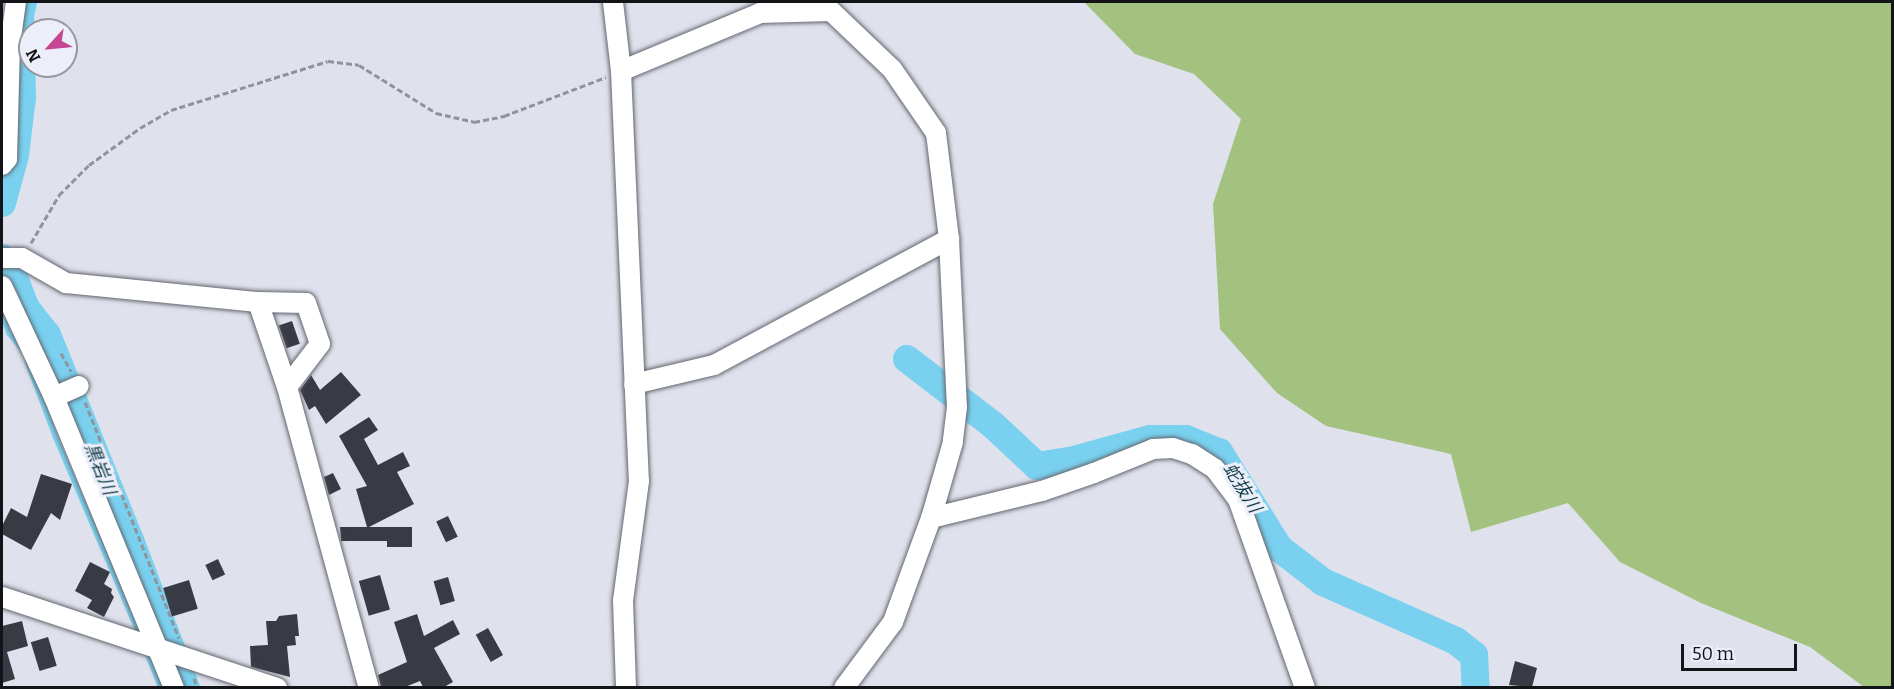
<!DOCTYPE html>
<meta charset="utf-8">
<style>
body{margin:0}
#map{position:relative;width:1894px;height:689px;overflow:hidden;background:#dfe2ec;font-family:Bitter,"Noto Sans JP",serif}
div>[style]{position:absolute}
.forest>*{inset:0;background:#a3c17f}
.stream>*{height:4.5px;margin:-2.25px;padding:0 2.25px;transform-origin:2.25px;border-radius:2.25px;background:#79d1ef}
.river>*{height:28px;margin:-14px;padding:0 14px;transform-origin:14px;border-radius:14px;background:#79d1ef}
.building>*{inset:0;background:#393b44;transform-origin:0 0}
.path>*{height:3px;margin-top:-1.5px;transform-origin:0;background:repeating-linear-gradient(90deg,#91939b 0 6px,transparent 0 9px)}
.roads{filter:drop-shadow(0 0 2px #63666f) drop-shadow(0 0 2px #63666f)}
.minor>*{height:20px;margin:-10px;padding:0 10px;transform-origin:10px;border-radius:10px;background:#fff}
span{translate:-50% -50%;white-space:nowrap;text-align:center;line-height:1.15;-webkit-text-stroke:6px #eceff9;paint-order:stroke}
.water-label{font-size:18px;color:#133c49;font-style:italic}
.frame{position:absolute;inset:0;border:3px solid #131417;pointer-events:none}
.north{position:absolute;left:18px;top:18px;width:60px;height:60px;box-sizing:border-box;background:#eceff9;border:2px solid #95979f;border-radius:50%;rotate:243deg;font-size:16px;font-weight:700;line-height:24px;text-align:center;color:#131417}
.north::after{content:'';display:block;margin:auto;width:21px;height:27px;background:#c54691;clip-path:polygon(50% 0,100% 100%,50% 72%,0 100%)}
.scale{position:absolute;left:1681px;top:644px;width:116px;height:27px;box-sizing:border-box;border:3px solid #131417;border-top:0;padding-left:8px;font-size:18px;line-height:21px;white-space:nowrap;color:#131417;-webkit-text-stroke:4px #eceff9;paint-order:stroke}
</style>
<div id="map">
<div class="forest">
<div style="clip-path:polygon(1084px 2px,1892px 2px,1892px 687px,1864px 687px,1810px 647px,1701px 603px,1620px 562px,1568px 503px,1471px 532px,1451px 454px,1326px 426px,1277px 393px,1220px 329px,1213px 204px,1241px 119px,1194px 74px,1135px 54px)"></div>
</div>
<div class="stream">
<div style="left:2px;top:314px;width:20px;rotate:70deg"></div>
<div style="left:9px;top:333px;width:22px;rotate:51deg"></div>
<div style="left:27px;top:361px;width:80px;rotate:69.5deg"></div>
<div style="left:55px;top:436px;width:210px;rotate:67deg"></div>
<div style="left:148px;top:656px;width:35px;rotate:68deg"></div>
</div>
<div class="river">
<div style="left:2px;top:203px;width:50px;rotate:-74.8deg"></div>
<div style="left:15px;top:155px;width:58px;rotate:-83.1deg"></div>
<div style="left:22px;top:97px;width:81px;rotate:-91.4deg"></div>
<div style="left:20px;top:16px;width:14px;rotate:-78deg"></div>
<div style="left:2px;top:258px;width:20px;rotate:57deg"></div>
<div style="left:13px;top:275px;width:34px;rotate:69deg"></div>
<div style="left:25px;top:307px;width:36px;rotate:52deg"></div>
<div style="left:47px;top:335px;width:221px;rotate:68deg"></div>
<div style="left:130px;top:540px;width:158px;rotate:69.3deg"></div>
<div style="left:907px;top:359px;width:108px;rotate:37.5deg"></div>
<div style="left:993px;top:425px;width:60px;rotate:43deg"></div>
<div style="left:1037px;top:466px;width:33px;rotate:-9deg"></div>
<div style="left:1070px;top:461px;width:83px;rotate:-15.4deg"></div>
<div style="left:1150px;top:439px;width:36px"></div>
<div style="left:1186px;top:439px;width:35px;rotate:22deg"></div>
<div style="left:1219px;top:452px;width:113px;rotate:58deg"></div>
<div style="left:1279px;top:548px;width:56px;rotate:37.7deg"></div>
<div style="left:1323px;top:582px;width:145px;rotate:23.9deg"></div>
<div style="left:1456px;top:641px;width:23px;rotate:38deg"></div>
<div style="left:1474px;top:655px;width:33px;rotate:87deg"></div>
</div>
<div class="building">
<div style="left:292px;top:321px;width:24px;height:14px;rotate:71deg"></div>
<div style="clip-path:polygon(341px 372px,361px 395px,326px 424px,315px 406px,309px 410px,300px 390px,311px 375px,320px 390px)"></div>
<div style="clip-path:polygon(369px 417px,378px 430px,364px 439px,378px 465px,403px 452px,410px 466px,397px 472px,414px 504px,369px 527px,412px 527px,412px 547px,387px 547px,387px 541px,341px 541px,340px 527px,367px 527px,356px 489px,367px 486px,339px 436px)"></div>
<div style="clip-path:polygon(333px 473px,341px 489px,329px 495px,324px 477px)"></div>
<div style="clip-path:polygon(41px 474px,72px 484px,60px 520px,51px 513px,31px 550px,2px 534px,2px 526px,11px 508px,27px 517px)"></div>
<div style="left:448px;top:516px;width:23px;height:13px;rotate:65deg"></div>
<div style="left:218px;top:559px;width:17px;height:14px;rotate:65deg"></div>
<div style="clip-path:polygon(90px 562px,110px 572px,104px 584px,112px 589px,111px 593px,114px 597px,104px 617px,87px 608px,92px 600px,75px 591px)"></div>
<div style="left:380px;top:575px;width:36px;height:22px;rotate:74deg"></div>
<div style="left:448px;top:577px;width:25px;height:15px;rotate:74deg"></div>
<div style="left:189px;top:580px;width:30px;height:27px;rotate:73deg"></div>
<div style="clip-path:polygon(297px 614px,299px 636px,295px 636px,296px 645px,287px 646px,290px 677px,251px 667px,250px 646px,268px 645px,266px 621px,276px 621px,279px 616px)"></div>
<div style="clip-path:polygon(417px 614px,424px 636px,453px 620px,460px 634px,434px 648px,453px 682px,444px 687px,423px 687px,420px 681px,405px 687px,381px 687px,378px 675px,407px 662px,394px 622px)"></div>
<div style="clip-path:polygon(22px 621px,28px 646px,7px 652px,15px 679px,2px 683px,2px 626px)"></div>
<div style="left:488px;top:628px;width:31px;height:14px;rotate:61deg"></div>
<div style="left:48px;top:637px;width:30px;height:18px;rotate:73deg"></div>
<div style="clip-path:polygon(1515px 661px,1537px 668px,1532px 687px,1509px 685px)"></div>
</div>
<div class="path">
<div style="left:31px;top:243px;width:56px;rotate:-59.7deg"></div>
<div style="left:59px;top:195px;width:42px;rotate:-45deg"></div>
<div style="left:89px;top:165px;width:63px;rotate:-36deg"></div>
<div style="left:140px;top:128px;width:36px;rotate:-30deg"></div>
<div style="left:171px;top:110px;width:164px;rotate:-17.3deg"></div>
<div style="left:328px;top:61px;width:31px;rotate:7deg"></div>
<div style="left:359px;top:65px;width:91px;rotate:31.9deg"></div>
<div style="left:436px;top:113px;width:39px;rotate:13deg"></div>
<div style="left:474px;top:122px;width:31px;rotate:-11deg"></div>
<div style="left:504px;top:116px;width:109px;rotate:-20.9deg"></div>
<div style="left:61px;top:353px;width:21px;rotate:61deg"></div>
<div style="left:85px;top:402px;width:254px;rotate:68.3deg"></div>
<div style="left:194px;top:678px;width:10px;rotate:73deg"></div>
</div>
<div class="roads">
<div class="minor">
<div style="left:613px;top:2px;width:69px;rotate:83.4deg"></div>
<div style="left:621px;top:71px;width:410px;rotate:87.5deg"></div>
<div style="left:639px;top:481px;width:121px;rotate:97.6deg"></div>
<div style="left:623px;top:601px;width:87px;rotate:88deg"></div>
<div style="left:621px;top:71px;width:151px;rotate:-22.6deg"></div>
<div style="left:760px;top:13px;width:71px;rotate:-1.6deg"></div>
<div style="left:831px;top:11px;width:84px;rotate:43.6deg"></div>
<div style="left:892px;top:69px;width:78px;rotate:55.5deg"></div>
<div style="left:936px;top:133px;width:107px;rotate:83deg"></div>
<div style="left:949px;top:239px;width:168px;rotate:87.3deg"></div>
<div style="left:957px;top:407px;width:35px;rotate:97deg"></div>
<div style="left:953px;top:442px;width:79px;rotate:106.1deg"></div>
<div style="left:931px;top:518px;width:111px;rotate:110.1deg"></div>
<div style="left:893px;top:622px;width:82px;rotate:126.6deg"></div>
<div style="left:2px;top:165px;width:8px;rotate:-50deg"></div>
<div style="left:7px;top:159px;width:114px;rotate:-88.5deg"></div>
<div style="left:10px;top:45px;width:43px;rotate:-82.1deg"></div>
<div style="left:2px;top:258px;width:20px"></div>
<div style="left:22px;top:258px;width:51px;rotate:29.6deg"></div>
<div style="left:66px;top:283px;width:193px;rotate:5.7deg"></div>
<div style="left:258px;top:302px;width:48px;rotate:1.2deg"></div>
<div style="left:306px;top:303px;width:43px;rotate:71.1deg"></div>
<div style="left:320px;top:344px;width:54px;rotate:127.5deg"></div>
<div style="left:2px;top:286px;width:123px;rotate:64.9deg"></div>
<div style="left:54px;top:397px;width:315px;rotate:67.6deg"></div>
<div style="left:258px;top:302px;width:90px;rotate:71.2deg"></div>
<div style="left:287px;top:387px;width:312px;rotate:74.8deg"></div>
<div style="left:634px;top:384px;width:82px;rotate:-13.4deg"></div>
<div style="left:714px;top:365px;width:267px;rotate:-28.2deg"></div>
<div style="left:54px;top:397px;width:27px;rotate:-24deg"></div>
<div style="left:931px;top:518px;width:114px;rotate:-13.7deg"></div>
<div style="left:1042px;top:491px;width:55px;rotate:-19.1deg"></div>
<div style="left:1094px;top:473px;width:64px;rotate:-22.1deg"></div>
<div style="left:1153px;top:449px;width:20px;rotate:-3deg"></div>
<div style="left:1173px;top:448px;width:20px;rotate:18deg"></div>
<div style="left:1192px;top:454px;width:27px;rotate:33deg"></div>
<div style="left:1215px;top:469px;width:38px;rotate:53deg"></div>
<div style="left:1238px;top:499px;width:201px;rotate:70.5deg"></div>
<div style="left:2px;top:597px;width:290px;rotate:18.3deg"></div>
</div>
</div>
<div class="water-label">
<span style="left:100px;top:469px;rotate:68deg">黒岩川</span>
<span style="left:1242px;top:488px;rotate:58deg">蛇抜川</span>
</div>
<div class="frame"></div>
<div class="north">N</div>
<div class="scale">50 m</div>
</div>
